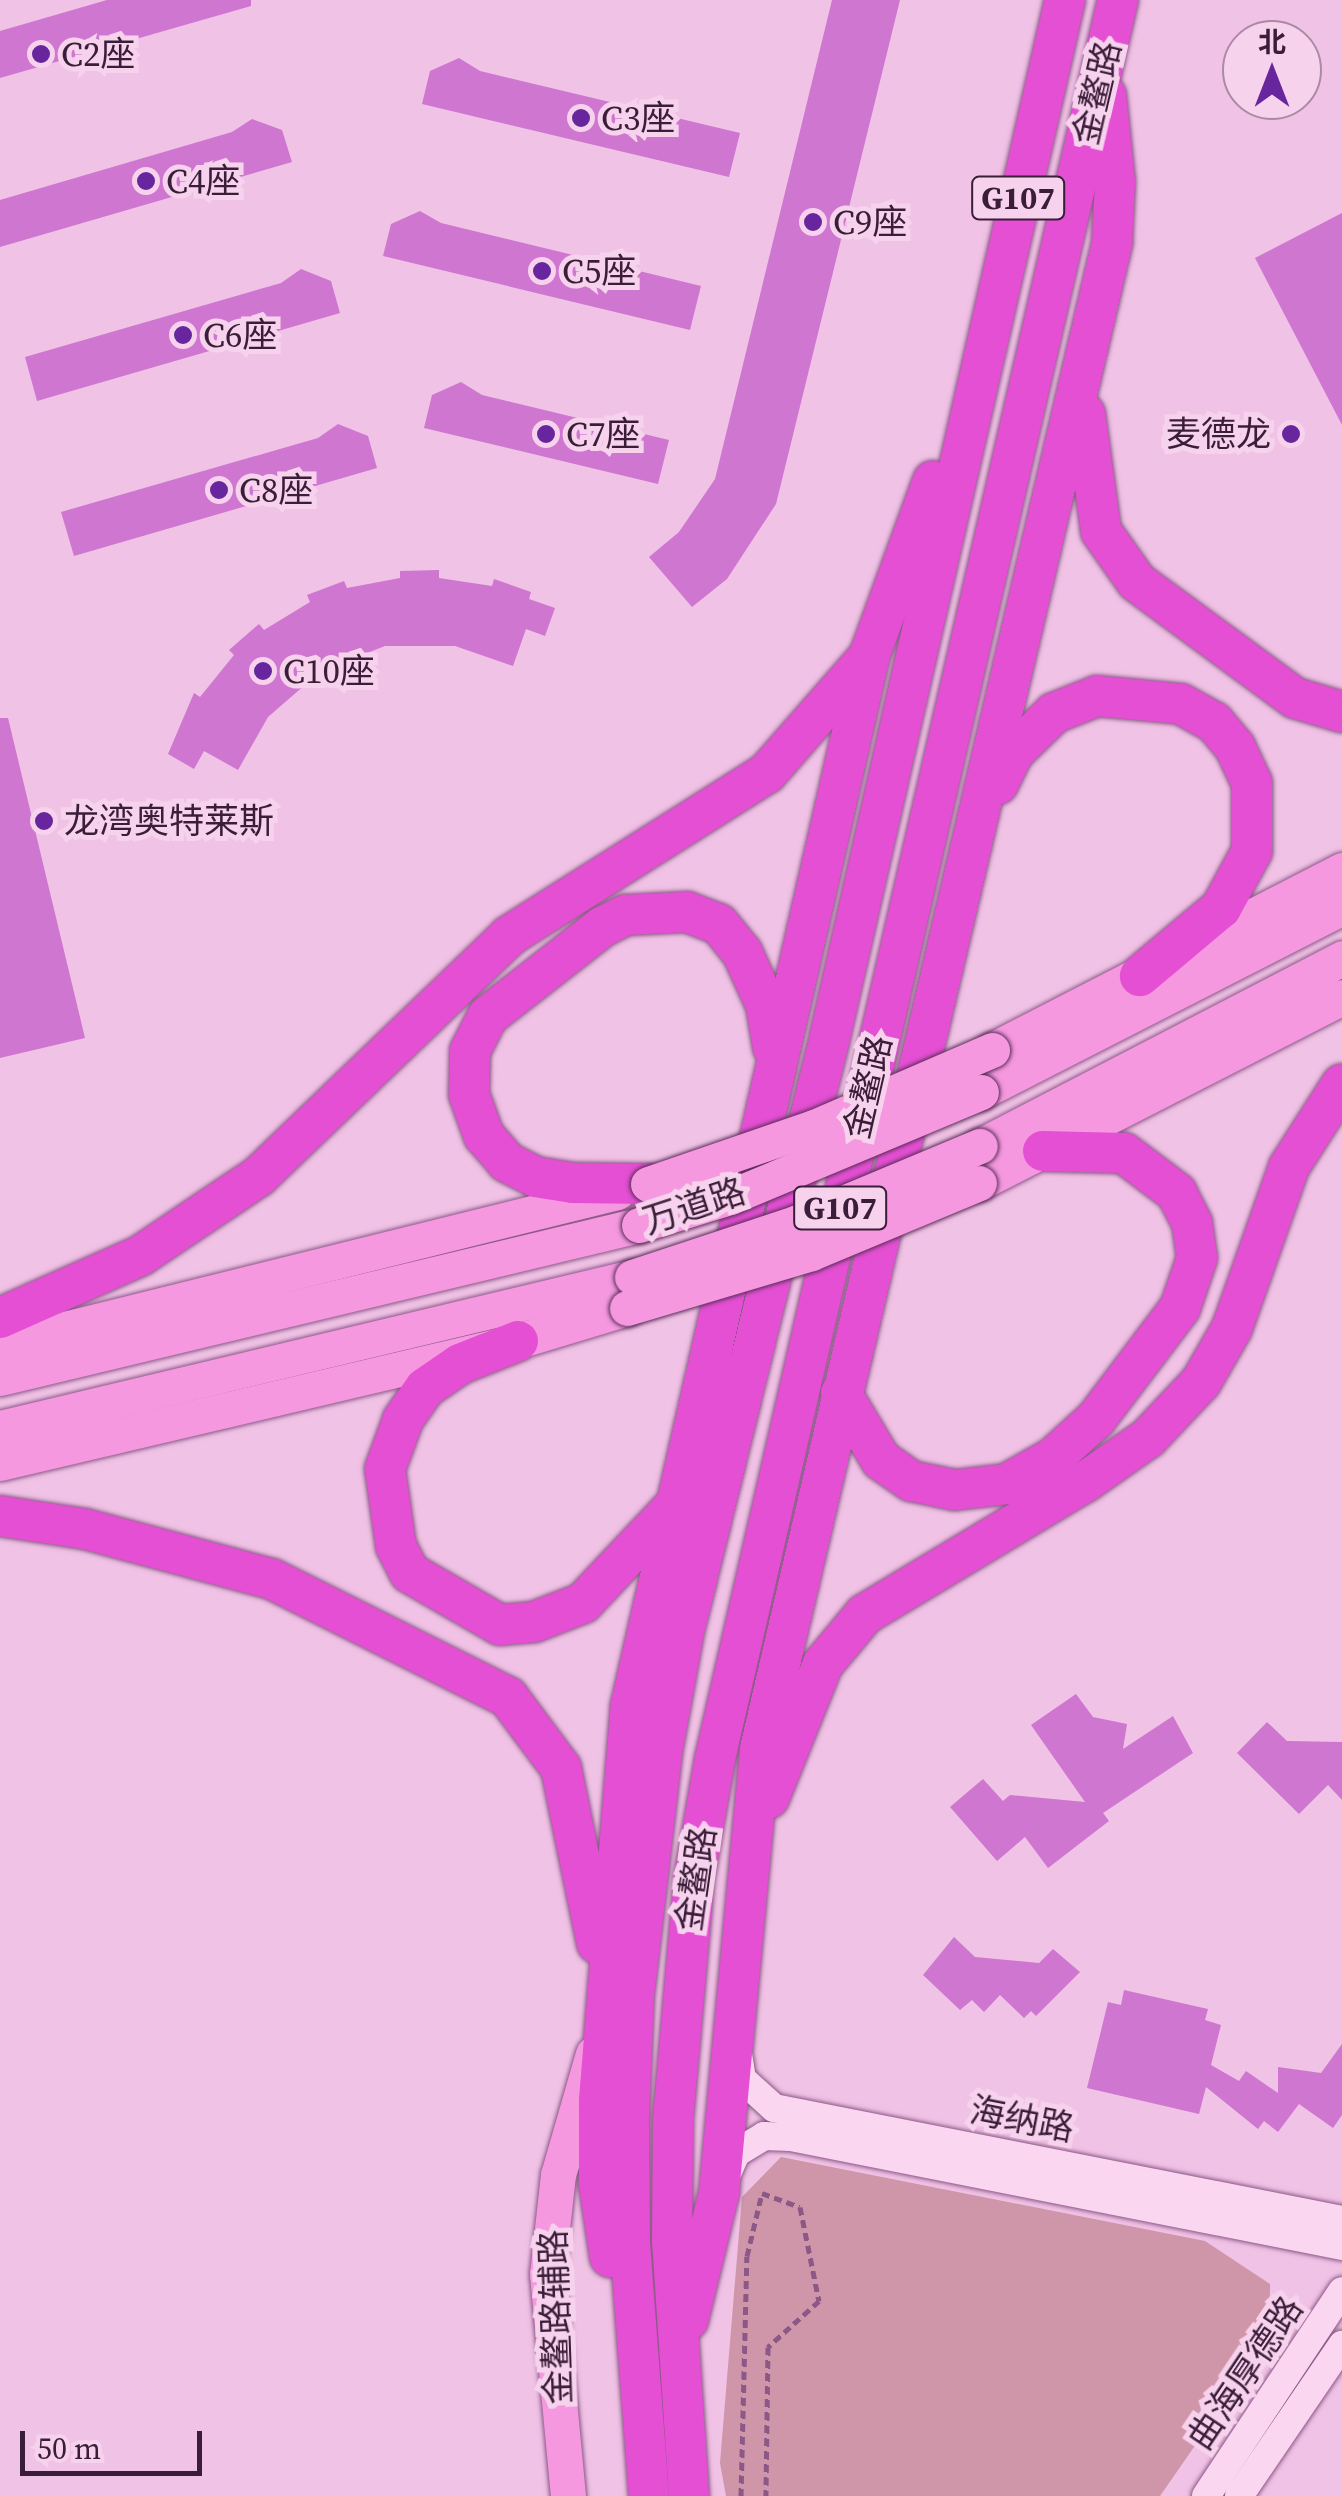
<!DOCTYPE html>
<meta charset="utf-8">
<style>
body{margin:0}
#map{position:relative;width:1342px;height:2496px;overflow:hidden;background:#f0c2e5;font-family:"Source Serif 4","Noto Sans SC",serif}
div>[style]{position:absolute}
.green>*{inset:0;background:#cf95a8}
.building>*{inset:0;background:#ce76d0}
.path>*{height:5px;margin-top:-2.5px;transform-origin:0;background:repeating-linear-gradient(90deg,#8b5887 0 8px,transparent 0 13px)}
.roads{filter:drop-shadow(0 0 2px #8b5887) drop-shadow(0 0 2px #8b5887)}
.minor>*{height:28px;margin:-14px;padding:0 14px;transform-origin:14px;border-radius:14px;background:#fad6f1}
.major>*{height:35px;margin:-17.5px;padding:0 17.5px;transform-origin:17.5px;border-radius:17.5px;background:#f598df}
.highway>*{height:40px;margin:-20px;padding:0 20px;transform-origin:20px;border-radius:20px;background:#e44fd3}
.bridges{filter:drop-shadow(0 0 2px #592d58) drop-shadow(0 0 2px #592d58)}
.major-bridge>*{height:35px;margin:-17.5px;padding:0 17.5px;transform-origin:17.5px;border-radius:17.5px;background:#f598df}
.dots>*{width:28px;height:28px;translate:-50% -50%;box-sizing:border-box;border:5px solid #f7d2ed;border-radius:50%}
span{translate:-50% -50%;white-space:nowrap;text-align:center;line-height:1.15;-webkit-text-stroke:10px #f7d2ed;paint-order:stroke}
.shield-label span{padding:2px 8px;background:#f7d2ed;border:2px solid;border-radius:8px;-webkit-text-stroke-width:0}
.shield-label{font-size:32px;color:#3a1d39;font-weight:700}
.poi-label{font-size:35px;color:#3a1d39}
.left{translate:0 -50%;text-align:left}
.right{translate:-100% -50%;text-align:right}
.street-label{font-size:35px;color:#3a1d39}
.north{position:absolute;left:1222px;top:20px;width:100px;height:100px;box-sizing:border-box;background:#f7d2ed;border:2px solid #ab8aa5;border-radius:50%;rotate:0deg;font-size:28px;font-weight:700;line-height:40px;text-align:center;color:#3a1d39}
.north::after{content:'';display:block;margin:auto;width:35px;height:45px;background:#67259e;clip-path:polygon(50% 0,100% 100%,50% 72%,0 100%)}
.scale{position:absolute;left:20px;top:2431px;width:182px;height:45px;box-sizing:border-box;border:5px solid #3a1d39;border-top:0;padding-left:12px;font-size:30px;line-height:35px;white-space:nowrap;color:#3a1d39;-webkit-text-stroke:8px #f7d2ed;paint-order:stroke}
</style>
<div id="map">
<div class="green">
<div style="clip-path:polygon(781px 2157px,1205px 2241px,1270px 2284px,1269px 2339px,1160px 2496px,726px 2496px,720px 2463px,742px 2197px)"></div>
</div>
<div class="building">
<div style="clip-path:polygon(107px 0,251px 0,251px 6px,0 78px,0 31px)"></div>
<div style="clip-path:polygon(832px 0,900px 0,776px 504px,727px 579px,692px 607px,649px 557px,679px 532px,715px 479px)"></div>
<div style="clip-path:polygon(459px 58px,480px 71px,740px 133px,729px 177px,422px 104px,430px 71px)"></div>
<div style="clip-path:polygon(252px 119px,282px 130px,292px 162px,0 247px,0 200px,232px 132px)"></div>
<div style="clip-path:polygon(420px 211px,441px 223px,701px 286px,690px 330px,383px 256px,391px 224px)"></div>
<div style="clip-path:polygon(1342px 213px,1342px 425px,1255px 258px)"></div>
<div style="clip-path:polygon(301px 269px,331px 281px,340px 313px,37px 401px,25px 357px,281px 283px)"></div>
<div style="clip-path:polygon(461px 382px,482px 395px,669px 440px,658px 484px,424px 428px,432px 395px)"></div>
<div style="clip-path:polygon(338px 424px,368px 436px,377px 468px,74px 556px,61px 512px,318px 438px)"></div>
<div style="clip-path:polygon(439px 570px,439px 578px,492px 586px,494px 579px,531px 592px,529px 599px,555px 608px,545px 636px,526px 629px,513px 666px,455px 646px,385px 646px,321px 671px,268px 717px,238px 770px,204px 751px,194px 769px,168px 754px,194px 693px,200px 697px,234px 655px,229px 650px,259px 624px,264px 630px,310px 602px,307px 595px,344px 581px,347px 588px,400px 578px,400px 571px)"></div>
<div style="clip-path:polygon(0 718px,8px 718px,85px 1038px,0 1058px)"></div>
<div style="clip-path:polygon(1076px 1694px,1093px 1717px,1127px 1724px,1123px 1749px,1173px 1716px,1193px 1753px,1103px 1813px,1109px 1821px,1048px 1868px,1025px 1837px,997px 1861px,950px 1807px,983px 1779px,1003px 1801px,1010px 1795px,1085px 1802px,1031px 1725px)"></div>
<div style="clip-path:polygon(1267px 1722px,1287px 1741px,1342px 1742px,1342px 1800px,1328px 1785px,1299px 1814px,1237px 1753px)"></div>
<div style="clip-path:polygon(954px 1937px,975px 1957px,1039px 1963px,1053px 1949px,1080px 1972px,1036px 2016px,1031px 2011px,1024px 2018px,1000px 1995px,984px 2012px,972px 2000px,960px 2010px,923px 1975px)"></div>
<div style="clip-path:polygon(1124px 1990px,1208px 2009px,1205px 2020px,1221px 2025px,1211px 2065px,1239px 2081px,1246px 2071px,1278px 2093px,1278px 2067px,1321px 2073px,1342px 2044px,1342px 2115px,1333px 2128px,1299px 2104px,1278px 2132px,1264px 2121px,1258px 2129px,1206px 2087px,1199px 2114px,1087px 2088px,1108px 2002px,1121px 2005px)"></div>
</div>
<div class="path">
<div style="left:741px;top:2496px;width:240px;rotate:-88.6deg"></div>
<div style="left:747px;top:2256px;width:65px;rotate:-76.6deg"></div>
<div style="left:762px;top:2193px;width:40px;rotate:20.2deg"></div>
<div style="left:800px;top:2207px;width:96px;rotate:78.6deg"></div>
<div style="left:819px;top:2301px;width:69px;rotate:138deg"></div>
<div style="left:768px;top:2347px;width:149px;rotate:90.8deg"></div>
</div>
<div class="roads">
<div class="minor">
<div style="left:738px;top:2054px;width:25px;rotate:81deg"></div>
<div style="left:742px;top:2079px;width:43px;rotate:42.2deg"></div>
<div style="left:774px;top:2108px;width:579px;rotate:11.15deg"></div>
<div style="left:725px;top:2178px;width:27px;rotate:-66deg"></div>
<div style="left:736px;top:2153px;width:33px;rotate:-31deg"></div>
<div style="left:764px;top:2136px;width:27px;rotate:2deg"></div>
<div style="left:791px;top:2137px;width:562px;rotate:11.19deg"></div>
<div style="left:1206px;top:2496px;width:246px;rotate:-56.4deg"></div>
<div style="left:1239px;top:2496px;width:183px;rotate:-55.7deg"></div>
</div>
<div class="major">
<div style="left:992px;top:1050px;width:394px;rotate:-27.2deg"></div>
<div style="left:981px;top:1092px;width:406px;rotate:-27.1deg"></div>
<div style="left:980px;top:1146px;width:408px;rotate:-27.4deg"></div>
<div style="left:979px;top:1183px;width:408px;rotate:-27.1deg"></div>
<div style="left:0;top:1345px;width:636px;rotate:-13.93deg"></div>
<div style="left:0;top:1378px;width:657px;rotate:-13.47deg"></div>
<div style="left:0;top:1428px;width:650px;rotate:-13.44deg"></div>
<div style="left:0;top:1463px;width:532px;rotate:-13.25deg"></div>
<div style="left:518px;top:1341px;width:114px;rotate:-16.8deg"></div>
<div style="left:568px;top:2496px;width:223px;rotate:-95.4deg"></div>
<div style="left:547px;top:2274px;width:100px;rotate:-83.7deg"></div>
<div style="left:558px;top:2175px;width:126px;rotate:-73.9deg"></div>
</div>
<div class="highway">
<div style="left:1085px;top:414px;width:118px;rotate:82.2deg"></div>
<div style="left:1101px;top:531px;width:62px;rotate:54.8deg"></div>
<div style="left:1137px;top:582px;width:196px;rotate:36.3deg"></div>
<div style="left:1295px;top:698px;width:49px;rotate:16.6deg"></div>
<div style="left:998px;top:784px;width:34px;rotate:-64deg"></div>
<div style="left:1013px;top:753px;width:57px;rotate:-44.3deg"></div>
<div style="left:1054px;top:713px;width:46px;rotate:-21.6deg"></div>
<div style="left:1097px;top:696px;width:84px;rotate:5.4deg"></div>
<div style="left:1181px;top:704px;width:38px;rotate:29deg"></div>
<div style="left:1214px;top:722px;width:33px;rotate:50deg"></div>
<div style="left:1235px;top:747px;width:40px;rotate:65deg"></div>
<div style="left:1252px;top:783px;width:68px;rotate:90deg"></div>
<div style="left:1252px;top:851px;width:65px;rotate:118.5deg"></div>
<div style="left:1221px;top:908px;width:106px;rotate:140deg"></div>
<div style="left:648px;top:1184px;width:75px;rotate:-179.2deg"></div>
<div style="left:573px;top:1183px;width:37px;rotate:-171deg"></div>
<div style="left:536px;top:1177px;width:33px;rotate:-153deg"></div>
<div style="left:507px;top:1162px;width:35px;rotate:-131deg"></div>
<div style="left:484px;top:1136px;width:45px;rotate:-109.7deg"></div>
<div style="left:469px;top:1094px;width:43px;rotate:-88.7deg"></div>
<div style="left:470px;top:1051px;width:39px;rotate:-63deg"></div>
<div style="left:488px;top:1016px;width:145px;rotate:-38deg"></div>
<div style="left:602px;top:927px;width:27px;rotate:-27deg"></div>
<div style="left:626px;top:915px;width:61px;rotate:-2.8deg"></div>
<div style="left:687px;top:912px;width:34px;rotate:21deg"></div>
<div style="left:719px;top:924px;width:36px;rotate:51deg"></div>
<div style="left:742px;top:952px;width:58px;rotate:65.6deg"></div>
<div style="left:766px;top:1005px;width:43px;rotate:80.5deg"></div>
<div style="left:0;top:1318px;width:153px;rotate:-23.9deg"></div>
<div style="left:140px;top:1256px;width:143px;rotate:-33.9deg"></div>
<div style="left:259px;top:1176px;width:347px;rotate:-43.8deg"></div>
<div style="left:509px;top:936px;width:305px;rotate:-32.3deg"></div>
<div style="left:767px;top:773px;width:149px;rotate:-48.8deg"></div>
<div style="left:518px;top:1341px;width:62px;rotate:158.4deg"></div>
<div style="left:460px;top:1364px;width:42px;rotate:145.6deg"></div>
<div style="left:425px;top:1388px;width:39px;rotate:125deg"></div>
<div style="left:403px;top:1420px;width:52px;rotate:110.2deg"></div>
<div style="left:385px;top:1469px;width:78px;rotate:81.9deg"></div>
<div style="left:396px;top:1546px;width:30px;rotate:63deg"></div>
<div style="left:410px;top:1573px;width:104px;rotate:30deg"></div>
<div style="left:500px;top:1625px;width:34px;rotate:-5deg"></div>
<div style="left:534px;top:1622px;width:53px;rotate:-21.2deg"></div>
<div style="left:583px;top:1603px;width:129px;rotate:-46.6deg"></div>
<div style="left:841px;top:1393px;width:78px;rotate:59.2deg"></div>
<div style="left:881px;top:1460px;width:37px;rotate:35deg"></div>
<div style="left:911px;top:1481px;width:45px;rotate:11.6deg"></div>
<div style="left:955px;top:1490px;width:52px;rotate:-6.6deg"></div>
<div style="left:1007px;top:1484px;width:53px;rotate:-29.5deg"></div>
<div style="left:1053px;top:1458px;width:58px;rotate:-42.2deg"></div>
<div style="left:1096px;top:1419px;width:139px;rotate:-52.9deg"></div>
<div style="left:1180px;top:1308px;width:53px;rotate:-71.2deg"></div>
<div style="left:1197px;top:1258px;width:35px;rotate:-98deg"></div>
<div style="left:1192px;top:1223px;width:34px;rotate:-117deg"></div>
<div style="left:1177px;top:1193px;width:66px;rotate:-143deg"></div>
<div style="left:1124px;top:1153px;width:81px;rotate:-178.6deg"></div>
<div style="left:0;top:1516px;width:86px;rotate:8.7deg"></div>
<div style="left:85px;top:1529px;width:194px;rotate:15deg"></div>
<div style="left:272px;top:1579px;width:264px;rotate:26.6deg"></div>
<div style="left:508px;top:1697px;width:89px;rotate:53.3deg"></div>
<div style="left:561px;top:1768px;width:179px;rotate:78.4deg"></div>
<div style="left:769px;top:1798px;width:144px;rotate:-68.1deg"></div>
<div style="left:823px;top:1664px;width:65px;rotate:-50deg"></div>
<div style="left:865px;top:1614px;width:257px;rotate:-31deg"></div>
<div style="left:1085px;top:1482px;width:77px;rotate:-34.9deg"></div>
<div style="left:1148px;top:1438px;width:77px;rotate:-46.6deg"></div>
<div style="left:1201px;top:1382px;width:62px;rotate:-60.1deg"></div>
<div style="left:1232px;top:1328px;width:171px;rotate:-70.5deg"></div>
<div style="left:1289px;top:1167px;width:98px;rotate:-57.4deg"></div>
<div style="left:610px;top:2257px;width:74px;rotate:-98.6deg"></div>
<div style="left:599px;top:2184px;width:84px;rotate:-90deg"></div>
<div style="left:599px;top:2100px;width:396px;rotate:-85.4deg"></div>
<div style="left:631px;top:1705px;width:1078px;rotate:-77.19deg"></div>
<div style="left:870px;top:654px;width:184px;rotate:-70deg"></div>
<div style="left:688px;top:2320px;width:131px;rotate:-76.3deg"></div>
<div style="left:719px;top:2193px;width:446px;rotate:-84.7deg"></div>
<div style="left:760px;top:1749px;width:1547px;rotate:-76.84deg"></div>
<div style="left:1112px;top:243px;width:61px;rotate:-87.2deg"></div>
<div style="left:1115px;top:182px;width:87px;rotate:-95.9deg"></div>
<div style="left:649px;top:2496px;width:256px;rotate:-94.3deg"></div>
<div style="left:630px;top:2241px;width:123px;rotate:-90.5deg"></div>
<div style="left:629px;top:2118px;width:123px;rotate:-87.7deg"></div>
<div style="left:634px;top:1995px;width:245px;rotate:-83.4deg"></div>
<div style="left:662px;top:1752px;width:123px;rotate:-79.7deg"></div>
<div style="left:684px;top:1631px;width:608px;rotate:-76.19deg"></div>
<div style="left:829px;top:1041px;width:1067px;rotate:-77.23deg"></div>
<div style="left:689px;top:2496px;width:255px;rotate:-93.8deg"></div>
<div style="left:672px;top:2242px;width:122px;rotate:-89.5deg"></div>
<div style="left:673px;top:2120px;width:242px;rotate:-85deg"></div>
<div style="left:694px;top:1879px;width:122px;rotate:-80.1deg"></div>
<div style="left:715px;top:1759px;width:1805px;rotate:-77.1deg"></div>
</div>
</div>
<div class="bridges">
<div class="major-bridge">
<div style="left:648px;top:1184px;width:176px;rotate:-19deg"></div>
<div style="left:814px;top:1127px;width:194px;rotate:-23.4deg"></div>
<div style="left:639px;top:1225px;width:95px;rotate:-17.1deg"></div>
<div style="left:730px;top:1197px;width:272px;rotate:-22.7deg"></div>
<div style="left:632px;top:1277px;width:175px;rotate:-18.3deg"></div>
<div style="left:798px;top:1222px;width:197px;rotate:-22.7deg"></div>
<div style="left:627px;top:1308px;width:192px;rotate:-16.6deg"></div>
<div style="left:811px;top:1253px;width:182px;rotate:-22.6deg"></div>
</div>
</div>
<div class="dots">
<div style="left:41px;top:54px;background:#67259e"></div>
<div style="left:581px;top:118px;background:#67259e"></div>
<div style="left:146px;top:181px;background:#67259e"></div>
<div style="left:813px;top:222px;background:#67259e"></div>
<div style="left:542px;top:271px;background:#67259e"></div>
<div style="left:183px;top:335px;background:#67259e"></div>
<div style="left:546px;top:434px;background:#67259e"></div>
<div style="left:1291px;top:434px;background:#67259e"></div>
<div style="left:219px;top:490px;background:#67259e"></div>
<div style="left:263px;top:671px;background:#67259e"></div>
<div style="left:44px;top:821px;background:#67259e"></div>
</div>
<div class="shield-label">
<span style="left:1018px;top:198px">G107</span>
<span style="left:840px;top:1208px">G107</span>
</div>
<div class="poi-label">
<span class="left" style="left:61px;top:54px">C2座</span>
<span class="left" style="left:601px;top:118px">C3座</span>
<span class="left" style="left:166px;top:181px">C4座</span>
<span class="left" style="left:833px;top:222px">C9座</span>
<span class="left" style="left:562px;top:271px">C5座</span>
<span class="left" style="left:203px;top:335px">C6座</span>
<span class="left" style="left:566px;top:434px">C7座</span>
<span class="right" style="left:1271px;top:434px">麦德龙</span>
<span class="left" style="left:239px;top:490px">C8座</span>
<span class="left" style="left:283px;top:671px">C10座</span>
<span class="left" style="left:64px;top:821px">龙湾奥特莱斯</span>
</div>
<div class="street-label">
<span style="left:1097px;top:93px;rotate:-77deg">金鳌路</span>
<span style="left:868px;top:1087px;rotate:-77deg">金鳌路</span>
<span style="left:694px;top:1206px;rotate:-18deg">万道路</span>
<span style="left:696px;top:1879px;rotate:-82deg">金鳌路</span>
<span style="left:1022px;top:2119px;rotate:11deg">海纳路</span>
<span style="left:556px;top:2317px;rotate:-92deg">金鳌路辅路</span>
<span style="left:1245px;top:2373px;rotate:-56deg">曲海厚德路</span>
</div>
<div class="north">北</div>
<div class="scale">50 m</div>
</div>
